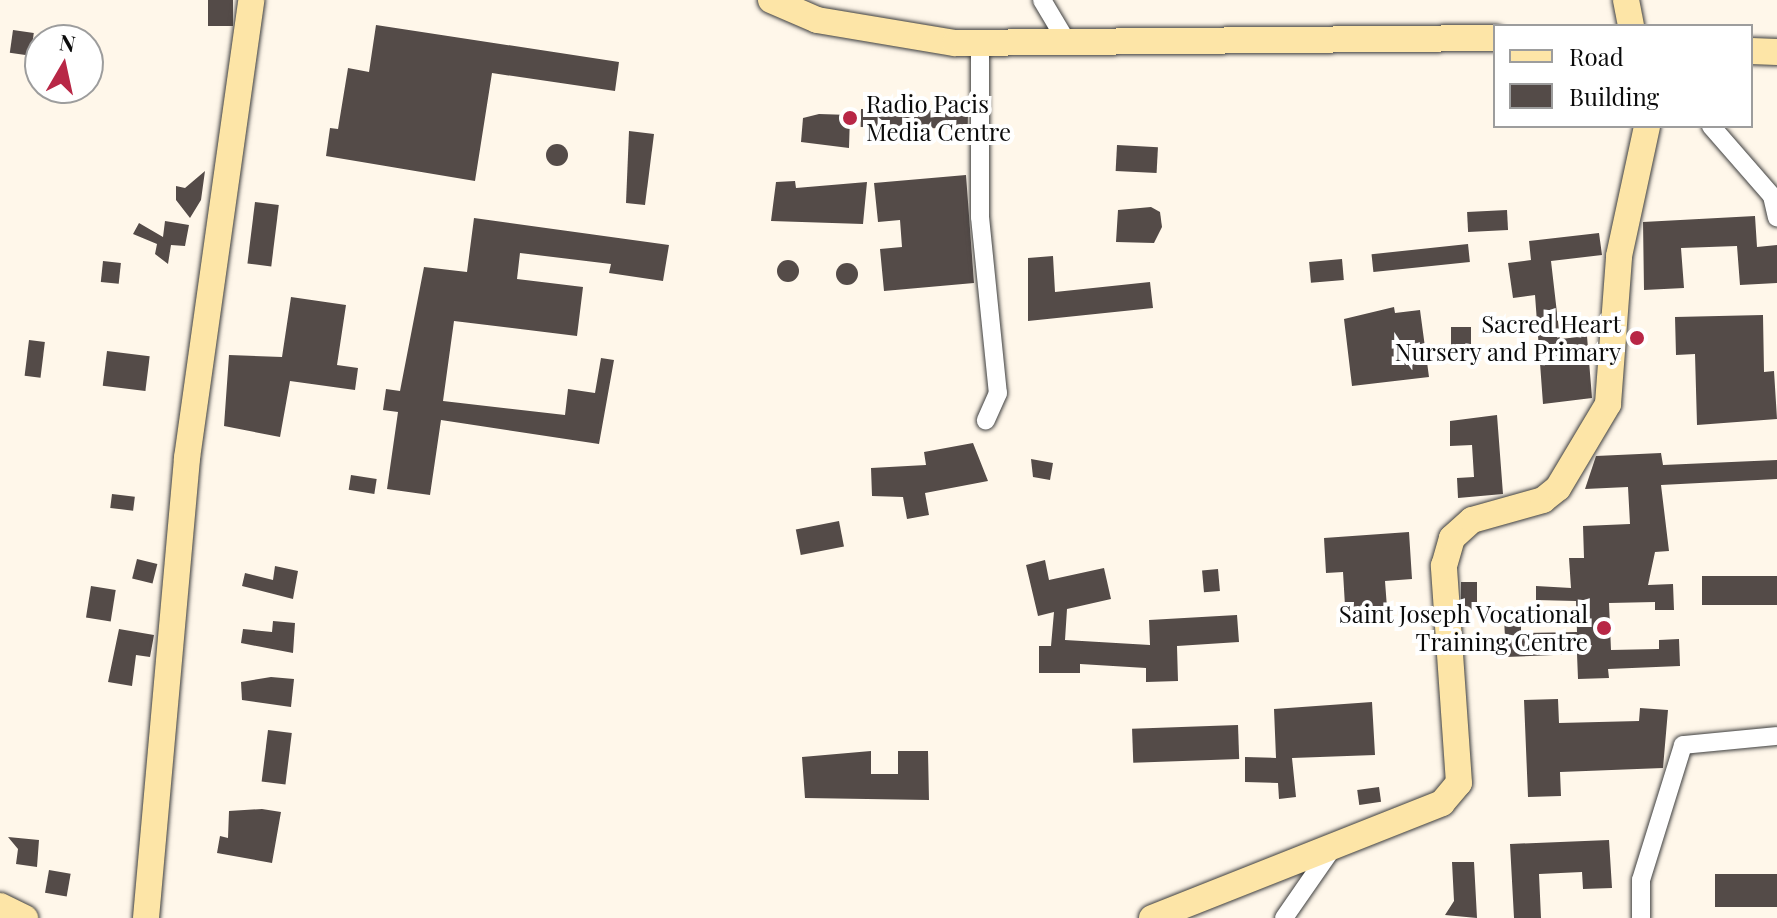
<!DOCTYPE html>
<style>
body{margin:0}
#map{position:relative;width:1777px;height:918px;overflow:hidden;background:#fff7ea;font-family:"Playfair Display",serif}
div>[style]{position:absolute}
.building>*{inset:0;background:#544b48;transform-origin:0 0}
.round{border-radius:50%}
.roads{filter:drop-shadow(0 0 2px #3e3e3e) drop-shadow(0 0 2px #3e3e3e)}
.street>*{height:18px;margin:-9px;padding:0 9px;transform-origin:9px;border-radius:9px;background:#fff}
.secondary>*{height:26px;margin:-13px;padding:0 13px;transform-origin:13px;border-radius:13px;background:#fde5a7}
.dots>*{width:22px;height:22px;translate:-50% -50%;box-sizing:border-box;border:4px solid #fff;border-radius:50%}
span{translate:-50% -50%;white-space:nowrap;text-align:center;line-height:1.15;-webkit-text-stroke:8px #fff;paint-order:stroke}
.poi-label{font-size:24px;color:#0b0b0b}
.left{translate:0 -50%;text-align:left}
.right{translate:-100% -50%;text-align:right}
.legend{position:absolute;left:1493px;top:24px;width:260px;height:104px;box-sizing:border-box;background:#fff;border:2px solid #9d9d9d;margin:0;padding:10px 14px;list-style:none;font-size:24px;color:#0b0b0b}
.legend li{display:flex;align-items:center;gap:16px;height:40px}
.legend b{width:40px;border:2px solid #9d9d9d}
.north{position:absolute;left:24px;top:24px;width:80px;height:80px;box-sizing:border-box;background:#fff;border:2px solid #9d9d9d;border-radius:50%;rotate:9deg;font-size:22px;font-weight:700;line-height:32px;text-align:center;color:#0b0b0b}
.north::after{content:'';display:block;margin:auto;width:28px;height:36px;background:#b82746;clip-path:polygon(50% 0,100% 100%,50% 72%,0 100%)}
</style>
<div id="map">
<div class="building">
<div style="left:208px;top:0;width:25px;height:26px"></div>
<div style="clip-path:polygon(376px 25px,619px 62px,615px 91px,492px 73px,475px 181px,326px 156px,330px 128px,338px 129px,348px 68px,369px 72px)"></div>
<div style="left:13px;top:30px;width:21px;height:23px;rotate:8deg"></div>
<div style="left:861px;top:109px;width:107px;height:18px;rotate:1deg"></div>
<div style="clip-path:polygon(819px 114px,850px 115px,849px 148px,801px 142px,803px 118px)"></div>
<div style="clip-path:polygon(629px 131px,654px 134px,645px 205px,626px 203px)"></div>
<div class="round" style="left:546px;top:144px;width:22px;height:22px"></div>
<div style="left:1117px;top:145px;width:41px;height:26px;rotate:3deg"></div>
<div style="clip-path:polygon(205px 171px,201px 200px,190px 218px,176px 200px,176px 186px,185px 188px)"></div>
<div style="clip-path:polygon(966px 175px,974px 283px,884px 291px,880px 249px,902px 247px,900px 220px,878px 222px,874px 183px)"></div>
<div style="clip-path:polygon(795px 181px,796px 188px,867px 182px,863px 224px,771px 221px,776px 182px)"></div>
<div style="left:255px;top:202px;width:24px;height:62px;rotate:7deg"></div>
<div style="clip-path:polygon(1151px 207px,1160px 212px,1162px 227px,1154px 243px,1116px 242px,1118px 210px)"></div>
<div style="left:1507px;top:210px;width:20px;height:40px;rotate:87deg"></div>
<div style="clip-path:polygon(1755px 216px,1757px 247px,1777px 245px,1777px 283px,1740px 285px,1737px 246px,1681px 248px,1684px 288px,1644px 290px,1643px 222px)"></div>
<div style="clip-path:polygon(474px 218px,669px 245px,663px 281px,609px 273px,611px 264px,520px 253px,517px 279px,583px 287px,577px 336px,454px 321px,443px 401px,565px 415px,568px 389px,595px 393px,601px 358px,614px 360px,599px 444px,441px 420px,430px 495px,387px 489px,398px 412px,383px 410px,386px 389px,400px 391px,424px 267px,467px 272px)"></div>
<div style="clip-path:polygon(165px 221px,189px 225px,185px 246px,171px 245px,168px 264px,155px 254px,157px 244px,133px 234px,139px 223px,163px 237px)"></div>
<div style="clip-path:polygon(1599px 233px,1602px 255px,1551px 261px,1560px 339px,1587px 336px,1592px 398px,1543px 404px,1535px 295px,1513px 298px,1508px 263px,1531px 260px,1529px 241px)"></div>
<div style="left:1468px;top:244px;width:18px;height:97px;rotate:84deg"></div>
<div style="clip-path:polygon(1053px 256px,1055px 292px,1150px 282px,1153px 308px,1028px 321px,1028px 258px)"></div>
<div style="left:1342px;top:259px;width:21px;height:33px;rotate:85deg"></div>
<div class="round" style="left:777px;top:260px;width:22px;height:22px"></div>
<div style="left:103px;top:261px;width:18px;height:21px;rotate:6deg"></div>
<div class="round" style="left:836px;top:263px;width:22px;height:22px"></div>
<div style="clip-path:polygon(291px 297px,346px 305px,337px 365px,358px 368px,355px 390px,290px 381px,280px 437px,224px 426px,229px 355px,282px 357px)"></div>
<div style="clip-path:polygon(1394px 307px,1395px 313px,1420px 310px,1429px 377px,1352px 386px,1344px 319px)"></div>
<div style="clip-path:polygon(1763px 315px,1764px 372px,1774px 371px,1777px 419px,1697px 425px,1695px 354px,1676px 355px,1675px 317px)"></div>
<div style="left:1451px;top:327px;width:20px;height:24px"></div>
<div style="left:29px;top:340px;width:16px;height:36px;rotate:7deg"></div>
<div style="left:107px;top:351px;width:43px;height:35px;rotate:7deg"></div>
<div style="clip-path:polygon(1497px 415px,1503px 494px,1458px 498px,1457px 478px,1474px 477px,1472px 445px,1450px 446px,1450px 421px)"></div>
<div style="clip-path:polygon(973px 443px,988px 481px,925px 493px,929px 515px,907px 519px,903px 497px,872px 496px,871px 468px,926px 465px,924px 452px)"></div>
<div style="clip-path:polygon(1661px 453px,1663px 465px,1777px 460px,1777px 479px,1661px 485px,1669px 551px,1655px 552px,1648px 585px,1673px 584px,1674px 610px,1655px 610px,1655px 602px,1609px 603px,1611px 650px,1659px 649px,1659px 640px,1679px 639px,1680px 666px,1608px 669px,1609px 678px,1578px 679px,1577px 654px,1506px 657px,1504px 618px,1521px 617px,1521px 633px,1577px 632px,1576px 601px,1536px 600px,1536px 586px,1571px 588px,1569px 558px,1584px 558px,1583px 526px,1630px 524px,1628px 487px,1585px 489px,1596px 456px)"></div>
<div style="clip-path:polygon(1031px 459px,1053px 463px,1050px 480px,1033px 477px)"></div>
<div style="left:351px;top:475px;width:26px;height:15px;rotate:9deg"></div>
<div style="left:112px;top:494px;width:23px;height:14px;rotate:7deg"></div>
<div style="left:839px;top:521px;width:26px;height:44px;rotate:79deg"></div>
<div style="clip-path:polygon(1409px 532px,1412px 579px,1385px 581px,1388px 621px,1346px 623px,1343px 572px,1326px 573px,1324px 538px)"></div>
<div style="left:137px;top:559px;width:21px;height:20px;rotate:14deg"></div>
<div style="clip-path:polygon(1045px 560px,1049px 580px,1104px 568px,1111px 599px,1067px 609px,1065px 640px,1150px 645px,1149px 620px,1237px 615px,1239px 642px,1177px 646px,1178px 681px,1146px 682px,1146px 668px,1080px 664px,1080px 673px,1039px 673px,1039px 646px,1051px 646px,1054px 612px,1038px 616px,1026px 565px)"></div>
<div style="clip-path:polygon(275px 566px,298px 571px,293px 599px,242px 586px,245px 573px,273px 580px)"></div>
<div style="left:1218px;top:569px;width:22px;height:16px;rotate:85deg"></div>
<div style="left:1777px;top:576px;width:29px;height:75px;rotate:90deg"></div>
<div style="left:1461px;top:582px;width:16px;height:28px"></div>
<div style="left:91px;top:586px;width:25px;height:32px;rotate:9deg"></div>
<div style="clip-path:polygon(273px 621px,295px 623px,293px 653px,241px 643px,243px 629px,272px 632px)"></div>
<div style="clip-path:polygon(119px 629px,154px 635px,150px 657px,136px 655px,132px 686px,108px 682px)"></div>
<div style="clip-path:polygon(271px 677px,294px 679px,291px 707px,242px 700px,241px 682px)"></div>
<div style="clip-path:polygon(1558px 699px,1559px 723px,1639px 721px,1640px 708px,1668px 710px,1663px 768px,1560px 772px,1561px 796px,1528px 797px,1524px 700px)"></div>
<div style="clip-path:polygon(1372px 702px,1375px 755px,1292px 758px,1296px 797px,1279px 799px,1278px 783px,1245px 782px,1245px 757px,1276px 758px,1274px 709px)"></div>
<div style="left:1238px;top:725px;width:34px;height:106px;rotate:88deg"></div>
<div style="left:268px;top:730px;width:24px;height:52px;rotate:7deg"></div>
<div style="clip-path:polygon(871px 751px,871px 774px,898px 774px,898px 751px,928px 751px,929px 800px,805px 798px,802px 757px)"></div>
<div style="left:1379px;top:787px;width:15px;height:22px;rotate:82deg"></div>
<div style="clip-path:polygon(262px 809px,281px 812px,272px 863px,217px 853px,220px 836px,228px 838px,229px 811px)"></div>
<div style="clip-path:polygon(8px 837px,39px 840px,37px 867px,16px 864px,18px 849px)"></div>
<div style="clip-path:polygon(1609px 840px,1612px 888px,1583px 889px,1582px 872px,1539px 874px,1541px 918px,1514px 918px,1510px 844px)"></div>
<div style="clip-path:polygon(1452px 862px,1474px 862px,1477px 918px,1445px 915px,1454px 901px)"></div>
<div style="left:49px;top:870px;width:22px;height:23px;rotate:10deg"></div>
<div style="left:1777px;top:874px;width:33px;height:62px;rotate:90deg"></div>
</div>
<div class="roads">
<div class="street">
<div style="left:1042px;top:0;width:49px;rotate:59.2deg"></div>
<div style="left:980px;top:43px;width:174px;rotate:90deg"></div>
<div style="left:980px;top:217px;width:177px;rotate:84.2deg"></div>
<div style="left:998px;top:393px;width:30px;rotate:114deg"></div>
<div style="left:1711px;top:126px;width:93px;rotate:48.9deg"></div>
<div style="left:1772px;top:196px;width:22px;rotate:77deg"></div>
<div style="left:1284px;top:918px;width:83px;rotate:-55.3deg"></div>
<div style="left:1641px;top:918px;width:38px;rotate:-90deg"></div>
<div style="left:1641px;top:880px;width:141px;rotate:-72.7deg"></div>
<div style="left:1683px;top:745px;width:94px;rotate:-5.5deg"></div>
</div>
<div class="secondary">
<div style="left:771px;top:0;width:50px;rotate:23.5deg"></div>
<div style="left:817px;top:20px;width:140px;rotate:9.5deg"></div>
<div style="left:955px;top:43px;width:540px;rotate:-0.53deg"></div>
<div style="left:1626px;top:0;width:26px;rotate:79deg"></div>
<div style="left:1751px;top:51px;width:26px;rotate:2deg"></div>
<div style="left:0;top:906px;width:28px;rotate:26deg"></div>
<div style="left:146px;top:918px;width:462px;rotate:-84.9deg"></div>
<div style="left:187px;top:458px;width:462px;rotate:-82deg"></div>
<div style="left:1152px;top:918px;width:312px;rotate:-21.6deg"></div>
<div style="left:1442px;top:803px;width:26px;rotate:-50deg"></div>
<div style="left:1459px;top:783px;width:218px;rotate:-94deg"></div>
<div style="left:1444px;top:566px;width:29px;rotate:-74deg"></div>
<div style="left:1452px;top:538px;width:27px;rotate:-42deg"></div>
<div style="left:1472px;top:520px;width:74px;rotate:-15.7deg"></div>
<div style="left:1543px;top:500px;width:19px;rotate:-39deg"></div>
<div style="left:1558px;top:488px;width:98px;rotate:-59.2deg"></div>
<div style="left:1608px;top:404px;width:148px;rotate:-85.7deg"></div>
<div style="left:1619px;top:256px;width:133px;rotate:-77.8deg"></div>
</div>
</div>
<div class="dots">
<div style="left:850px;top:118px;background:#b82746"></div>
<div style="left:1637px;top:338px;background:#b82746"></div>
<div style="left:1604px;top:628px;background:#b82746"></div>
</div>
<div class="poi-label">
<span class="left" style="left:866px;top:118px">Radio Pacis<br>Media Centre</span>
<span class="right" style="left:1621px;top:338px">Sacred Heart<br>Nursery and Primary</span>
<span class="right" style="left:1588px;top:628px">Saint Joseph Vocational<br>Training Centre</span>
</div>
<ul class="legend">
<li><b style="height:10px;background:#fde5a7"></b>Road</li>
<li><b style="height:22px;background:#544b48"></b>Building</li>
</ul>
<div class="north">N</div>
</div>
